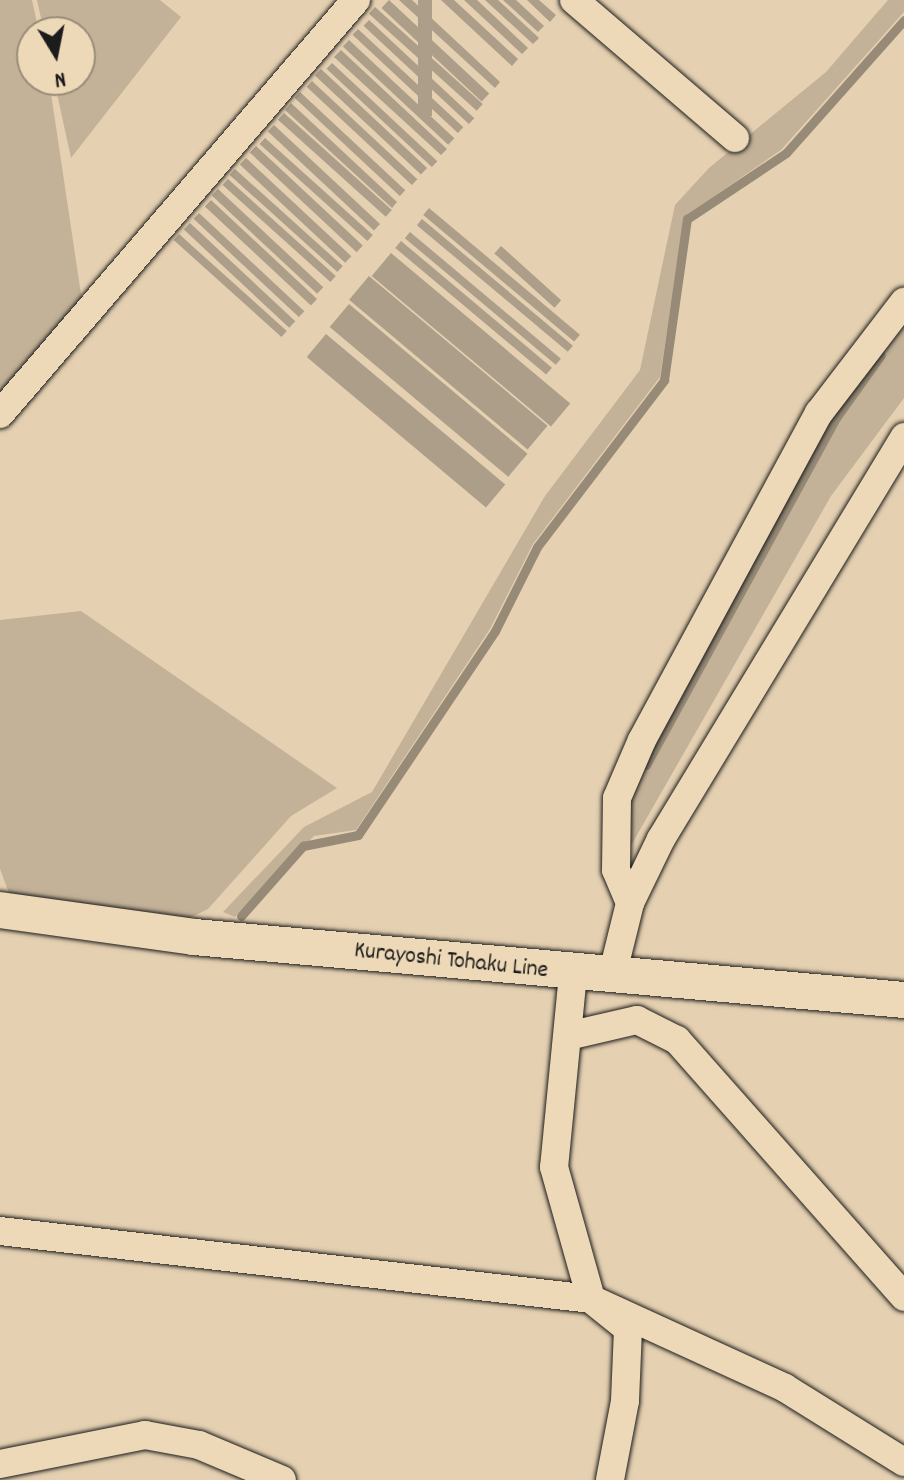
<!DOCTYPE html>
<style>
body{margin:0}
#map{position:relative;width:904px;height:1480px;overflow:hidden;background:#e5d0b1;font-family:Dekko,sans-serif}
div>[style]{position:absolute}
.green>*{inset:0;background:#c3b298}
.stream>*{height:9px;margin:-4.5px;padding:0 4.5px;transform-origin:4.5px;border-radius:4.5px;background:#978b77}
.building>*{inset:0;background:#ac9e88;transform-origin:0 0}
.roads{filter:drop-shadow(0 0 2px #1c1c1c) drop-shadow(0 0 2px #1c1c1c)}
.minor>*{height:28px;margin:-14px;padding:0 14px;transform-origin:14px;border-radius:14px;background:#edd8b7}
.major>*{height:36px;margin:-18px;padding:0 18px;transform-origin:18px;border-radius:18px;background:#edd8b7}
span{translate:-50% -50%;white-space:nowrap;text-align:center;line-height:1.15;-webkit-text-stroke:8px #edd8b7;paint-order:stroke}
.street-label{font-size:24px;color:#1c1c1c}
.north{position:absolute;left:16px;top:16px;width:80px;height:80px;box-sizing:border-box;background:#edd8b7;border:2px solid #998d79;border-radius:50%;rotate:170deg;font-size:22px;font-weight:700;line-height:32px;text-align:center;color:#1c1c1c}
.north::after{content:'';display:block;margin:auto;width:28px;height:36px;background:#1c1c1c;clip-path:polygon(50% 0,100% 100%,50% 72%,0 100%)}
</style>
<div id="map">
<div class="green">
<div style="clip-path:polygon(0 0,32px 0,39px 32px,32px 32px,32px 80px,49px 80px,82px 301px,0 393px)"></div>
<div style="clip-path:polygon(37px 0,160px 0,181px 17px,71px 158px,54px 80px,80px 80px,80px 32px,44px 32px)"></div>
<div style="clip-path:polygon(888px 0,904px 0,904px 12px,781px 150px,684px 217px,660px 377px,533px 544px,490px 629px,356px 830px,314px 836px,235px 917px,223px 912px,304px 827px,372px 792px,545px 496px,640px 370px,675px 205px,709px 168px,826px 72px)"></div>
<div style="clip-path:polygon(904px 311px,904px 398px,831px 496px,625px 856px,631px 788px,830px 409px)"></div>
<div style="clip-path:polygon(81px 611px,337px 788px,291px 816px,208px 909px,173px 926px,13px 904px,0 869px,0 620px)"></div>
</div>
<div class="stream">
<div style="left:646px;top:765px;width:396px;rotate:-61.3deg"></div>
<div style="left:836px;top:418px;width:77px;rotate:-54.5deg"></div>
<div style="left:241px;top:916px;width:94px;rotate:-48.5deg"></div>
<div style="left:303px;top:846px;width:56px;rotate:-11.3deg"></div>
<div style="left:358px;top:835px;width:246px;rotate:-56.1deg"></div>
<div style="left:495px;top:631px;width:94px;rotate:-63.4deg"></div>
<div style="left:537px;top:547px;width:210px;rotate:-52.7deg"></div>
<div style="left:664px;top:380px;width:163px;rotate:-81.9deg"></div>
<div style="left:687px;top:219px;width:119px;rotate:-33.7deg"></div>
<div style="left:786px;top:153px;width:178px;rotate:-48.4deg"></div>
</div>
<div class="building">
<div style="left:389px;top:0;width:137px;height:11px;rotate:43deg"></div>
<div style="clip-path:polygon(399px 0,412px 0,500px 82px,495px 88px)"></div>
<div style="left:418px;top:0;width:14px;height:116px"></div>
<div style="clip-path:polygon(441px 0,454px 0,518px 59px,512px 66px)"></div>
<div style="clip-path:polygon(464px 0,477px 0,528px 48px,522px 54px)"></div>
<div style="clip-path:polygon(485px 0,498px 0,539px 38px,533px 44px)"></div>
<div style="clip-path:polygon(503px 0,516px 0,544px 26px,538px 32px)"></div>
<div style="clip-path:polygon(527px 0,539px 0,556px 15px,550px 22px)"></div>
<div style="left:375px;top:7px;width:145px;height:9px;rotate:42deg"></div>
<div style="left:369px;top:20px;width:144px;height:8px;rotate:43deg"></div>
<div style="left:358px;top:29px;width:144px;height:8px;rotate:43deg"></div>
<div style="left:349px;top:40px;width:144px;height:9px;rotate:43deg"></div>
<div style="clip-path:polygon(341px 50px,447px 149px,441px 155px,334px 57px)"></div>
<div style="left:332px;top:63px;width:144px;height:8px;rotate:43deg"></div>
<div style="left:321px;top:69px;width:145px;height:9px;rotate:43deg"></div>
<div style="left:312px;top:81px;width:144px;height:8px;rotate:43deg"></div>
<div style="left:300px;top:92px;width:144px;height:8px;rotate:43deg"></div>
<div style="clip-path:polygon(291px 103px,397px 202px,392px 208px,285px 110px)"></div>
<div style="left:284px;top:113px;width:145px;height:9px;rotate:42deg"></div>
<div style="left:274px;top:125px;width:145px;height:9px;rotate:43deg"></div>
<div style="left:265px;top:138px;width:145px;height:8px;rotate:42deg"></div>
<div style="left:256px;top:146px;width:146px;height:9px;rotate:43deg"></div>
<div style="left:246px;top:158px;width:144px;height:9px;rotate:43deg"></div>
<div style="left:235px;top:169px;width:145px;height:8px;rotate:42deg"></div>
<div style="left:228px;top:179px;width:145px;height:8px;rotate:42deg"></div>
<div style="left:218px;top:189px;width:144px;height:9px;rotate:43deg"></div>
<div style="left:211px;top:200px;width:145px;height:9px;rotate:43deg"></div>
<div style="left:429px;top:208px;width:197px;height:9px;rotate:40deg"></div>
<div style="left:199px;top:213px;width:144px;height:8px;rotate:43deg"></div>
<div style="left:422px;top:219px;width:197px;height:8px;rotate:40deg"></div>
<div style="left:190px;top:223px;width:144px;height:9px;rotate:43deg"></div>
<div style="left:410px;top:232px;width:197px;height:8px;rotate:40deg"></div>
<div style="left:179px;top:234px;width:145px;height:8px;rotate:42deg"></div>
<div style="left:401px;top:241px;width:197px;height:9px;rotate:40deg"></div>
<div style="left:501px;top:246px;width:81px;height:10px;rotate:42deg"></div>
<div style="left:391px;top:253px;width:234px;height:30px;rotate:40deg"></div>
<div style="left:369px;top:276px;width:233px;height:31px;rotate:40deg"></div>
<div style="left:349px;top:304px;width:233px;height:30px;rotate:40deg"></div>
<div style="left:326px;top:334px;width:234px;height:30px;rotate:40deg"></div>
</div>
<div class="roads">
<div class="minor">
<div style="left:574px;top:0;width:212px;rotate:40.6deg"></div>
<div style="left:0;top:414px;width:546px;rotate:-49.31deg"></div>
<div style="left:630px;top:903px;width:36px;rotate:-113deg"></div>
<div style="left:616px;top:870px;width:72px;rotate:-89.2deg"></div>
<div style="left:617px;top:798px;width:63px;rotate:-66.7deg"></div>
<div style="left:642px;top:740px;width:372px;rotate:-61.6deg"></div>
<div style="left:819px;top:413px;width:140px;rotate:-52.6deg"></div>
<div style="left:573px;top:974px;width:194px;rotate:95.6deg"></div>
<div style="left:554px;top:1167px;width:137px;rotate:74.3deg"></div>
<div style="left:591px;top:1299px;width:48px;rotate:39deg"></div>
<div style="left:628px;top:1329px;width:72px;rotate:92.4deg"></div>
<div style="left:625px;top:1401px;width:80px;rotate:100.8deg"></div>
<div style="left:612px;top:976px;width:75px;rotate:-76.1deg"></div>
<div style="left:630px;top:903px;width:71px;rotate:-64.2deg"></div>
<div style="left:661px;top:839px;width:470px;rotate:-58.8deg"></div>
<div style="left:572px;top:1035px;width:67px;rotate:-13deg"></div>
<div style="left:637px;top:1020px;width:45px;rotate:26.6deg"></div>
<div style="left:677px;top:1040px;width:343px;rotate:48.5deg"></div>
<div style="left:0;top:1231px;width:595px;rotate:6.56deg"></div>
<div style="left:591px;top:1299px;width:213px;rotate:24.6deg"></div>
<div style="left:785px;top:1388px;width:140px;rotate:31.9deg"></div>
<div style="left:0;top:1464px;width:148px;rotate:-11.3deg"></div>
<div style="left:145px;top:1435px;width:55px;rotate:10.5deg"></div>
<div style="left:199px;top:1445px;width:90px;rotate:22.9deg"></div>
</div>
<div class="major">
<div style="left:0;top:910px;width:196px;rotate:7.9deg"></div>
<div style="left:194px;top:937px;width:713px;rotate:5.07deg"></div>
</div>
</div>
<div class="street-label">
<span style="left:451px;top:962px;rotate:6deg">Kurayoshi Tohaku Line</span>
</div>
<div class="north">N</div>
</div>
